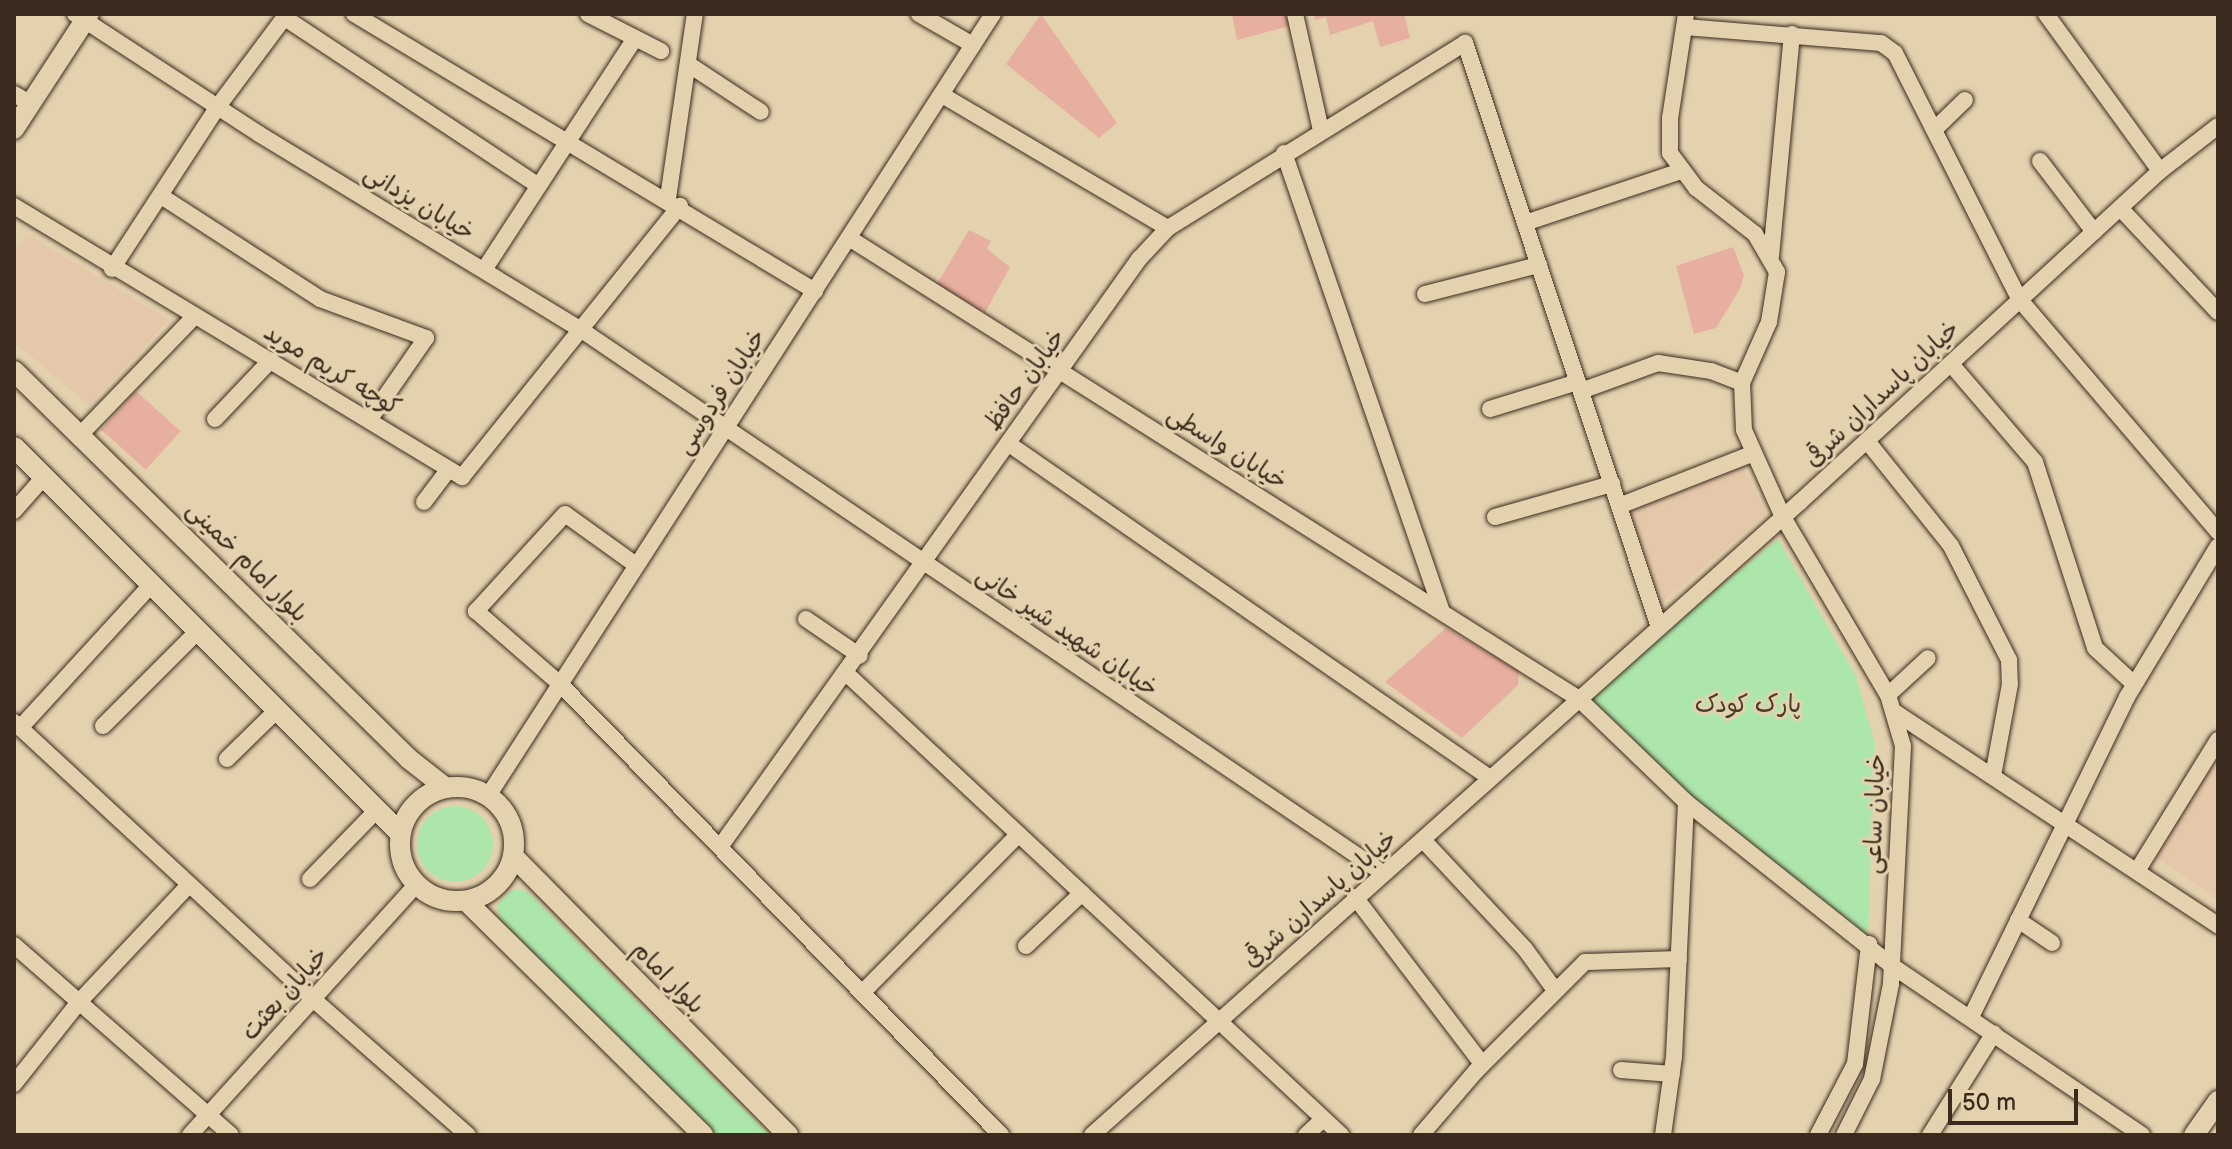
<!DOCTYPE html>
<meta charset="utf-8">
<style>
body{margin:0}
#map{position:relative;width:2232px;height:1149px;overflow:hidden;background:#e4d2af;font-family:"Balsamiq Sans","Playpen Sans Arabic",sans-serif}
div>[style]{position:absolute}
.built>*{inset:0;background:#e5c8aa}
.green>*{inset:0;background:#ade6ab}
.round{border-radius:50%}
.building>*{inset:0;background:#e7af9f;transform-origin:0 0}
.roads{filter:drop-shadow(0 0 2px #3b2a1e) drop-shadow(0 0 2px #3b2a1e)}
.minor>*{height:16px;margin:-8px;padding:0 8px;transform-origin:8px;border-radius:8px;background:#e4d2af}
.major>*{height:20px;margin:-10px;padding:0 10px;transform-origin:10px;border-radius:10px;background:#e4d2af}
.major>.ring{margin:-10px;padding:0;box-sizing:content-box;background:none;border:20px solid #e4d2af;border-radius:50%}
span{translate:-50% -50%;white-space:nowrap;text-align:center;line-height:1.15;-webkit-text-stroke:6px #e4d2af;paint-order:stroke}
.street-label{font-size:24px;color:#3b2a1e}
.park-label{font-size:24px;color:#463d2c}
.frame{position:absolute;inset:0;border:16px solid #3b2a1e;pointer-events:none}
.scale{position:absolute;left:1948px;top:1089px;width:130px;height:36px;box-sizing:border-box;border:4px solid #3b2a1e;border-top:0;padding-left:10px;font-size:24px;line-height:28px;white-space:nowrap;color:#3b2a1e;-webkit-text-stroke:6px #e4d2af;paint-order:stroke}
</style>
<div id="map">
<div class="built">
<div style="clip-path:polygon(27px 234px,169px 320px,89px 405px,14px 342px,14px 251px)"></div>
<div style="clip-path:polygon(1742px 466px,1766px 513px,1663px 602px,1630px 509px)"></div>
<div style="clip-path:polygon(2218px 743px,2218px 900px,2149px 852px)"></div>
</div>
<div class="green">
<div style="clip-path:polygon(1778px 539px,1856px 676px,1875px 744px,1868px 936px,1688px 798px,1584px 698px)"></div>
<div class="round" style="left:417px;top:806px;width:76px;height:76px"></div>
<div style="clip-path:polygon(512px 889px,527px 891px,770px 1135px,713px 1135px,501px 921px,497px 906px)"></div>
</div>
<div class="building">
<div style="clip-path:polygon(1041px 14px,1117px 123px,1099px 138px,1006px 64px)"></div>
<div style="clip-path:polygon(1232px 14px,1287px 14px,1290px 26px,1237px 40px)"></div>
<div style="clip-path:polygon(1314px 14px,1404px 14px,1410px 38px,1380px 47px,1373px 21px,1330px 35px,1326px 17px,1315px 20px)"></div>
<div style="clip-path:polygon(969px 230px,991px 241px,987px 249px,1010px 267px,985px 313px,937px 284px)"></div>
<div style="clip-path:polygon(1733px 247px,1744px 275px,1740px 289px,1716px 328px,1694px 334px,1676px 266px)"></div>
<div style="left:136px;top:391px;width:60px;height:52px;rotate:42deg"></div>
<div style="clip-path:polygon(1446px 628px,1519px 671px,1518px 685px,1462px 738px,1385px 682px)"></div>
</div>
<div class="roads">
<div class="minor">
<div style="left:75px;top:14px;width:220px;rotate:33.1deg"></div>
<div style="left:259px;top:134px;width:376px;rotate:31.3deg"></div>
<div style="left:580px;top:329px;width:970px;rotate:34.12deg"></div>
<div style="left:354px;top:14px;width:538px;rotate:31deg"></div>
<div style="left:588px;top:14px;width:82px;rotate:26.9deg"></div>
<div style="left:919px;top:14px;width:62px;rotate:29.9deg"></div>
<div style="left:1295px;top:14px;width:119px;rotate:77.4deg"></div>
<div style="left:1686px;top:14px;width:105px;rotate:98.7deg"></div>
<div style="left:1670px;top:118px;width:35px;rotate:90deg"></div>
<div style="left:1670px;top:153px;width:44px;rotate:53.4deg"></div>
<div style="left:1696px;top:188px;width:75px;rotate:37.9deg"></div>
<div style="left:1755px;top:234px;width:44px;rotate:59.9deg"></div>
<div style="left:1777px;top:272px;width:51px;rotate:99.1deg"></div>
<div style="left:1769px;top:322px;width:67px;rotate:113.9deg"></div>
<div style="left:1742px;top:383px;width:47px;rotate:87.6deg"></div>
<div style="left:1744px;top:430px;width:95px;rotate:65.9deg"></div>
<div style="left:1783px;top:517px;width:207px;rotate:59.5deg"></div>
<div style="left:1888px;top:695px;width:53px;rotate:73.6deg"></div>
<div style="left:1903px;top:746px;width:238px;rotate:92.9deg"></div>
<div style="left:1891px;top:984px;width:97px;rotate:101.3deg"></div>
<div style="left:1872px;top:1079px;width:63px;rotate:116.6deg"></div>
<div style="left:2046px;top:14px;width:194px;rotate:54deg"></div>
<div style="left:285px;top:18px;width:302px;rotate:33.5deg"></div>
<div style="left:1685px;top:27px;width:197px;rotate:4.7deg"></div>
<div style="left:1881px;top:43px;width:17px;rotate:36deg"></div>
<div style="left:1895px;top:53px;width:277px;rotate:63.2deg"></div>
<div style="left:2020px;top:300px;width:305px;rotate:49.5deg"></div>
<div style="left:688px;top:64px;width:87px;rotate:33.3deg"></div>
<div style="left:14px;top:94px;width:20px;rotate:30deg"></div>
<div style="left:942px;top:95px;width:262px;rotate:30.5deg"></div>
<div style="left:1934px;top:130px;width:43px;rotate:-44.1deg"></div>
<div style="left:1284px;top:153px;width:485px;rotate:71deg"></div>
<div style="left:2040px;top:161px;width:89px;rotate:52.7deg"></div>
<div style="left:161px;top:196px;width:189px;rotate:32.9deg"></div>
<div style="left:320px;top:299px;width:113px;rotate:20.2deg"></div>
<div style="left:426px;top:338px;width:100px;rotate:124.8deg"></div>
<div style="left:668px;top:198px;width:186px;rotate:-81.7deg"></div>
<div style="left:14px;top:206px;width:524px;rotate:31.17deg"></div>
<div style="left:462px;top:477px;width:348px;rotate:-51.2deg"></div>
<div style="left:2120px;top:208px;width:143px;rotate:46.7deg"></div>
<div style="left:1525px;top:223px;width:164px;rotate:-18.4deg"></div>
<div style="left:849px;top:238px;width:863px;rotate:32.27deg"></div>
<div style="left:1579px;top:699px;width:149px;rotate:43.9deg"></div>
<div style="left:1686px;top:802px;width:262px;rotate:38.5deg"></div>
<div style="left:1891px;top:965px;width:303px;rotate:34.1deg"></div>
<div style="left:1771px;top:256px;width:223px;rotate:-84.6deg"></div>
<div style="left:112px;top:269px;width:196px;rotate:-56.9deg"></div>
<div style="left:219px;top:105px;width:114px;rotate:-53.2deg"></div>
<div style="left:484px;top:270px;width:275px;rotate:-56.9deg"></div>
<div style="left:1425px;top:294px;width:118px;rotate:-14.3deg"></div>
<div style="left:1951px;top:364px;width:129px;rotate:49.4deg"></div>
<div style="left:2035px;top:462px;width:195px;rotate:72.1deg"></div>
<div style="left:2095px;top:648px;width:53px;rotate:42.7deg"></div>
<div style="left:1581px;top:391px;width:82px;rotate:-20deg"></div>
<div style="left:1658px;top:363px;width:54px;rotate:8.6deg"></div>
<div style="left:1711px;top:371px;width:33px;rotate:21deg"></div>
<div style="left:1490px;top:409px;width:92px;rotate:-17.1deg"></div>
<div style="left:215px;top:419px;width:81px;rotate:-46.5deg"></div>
<div style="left:80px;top:435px;width:164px;rotate:-46deg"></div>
<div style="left:1867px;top:441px;width:134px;rotate:51.3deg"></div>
<div style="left:1951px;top:546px;width:128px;rotate:63deg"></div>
<div style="left:2009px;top:660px;width:24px;rotate:88deg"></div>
<div style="left:2010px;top:684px;width:94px;rotate:100.5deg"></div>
<div style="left:1009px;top:444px;width:586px;rotate:34.78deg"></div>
<div style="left:424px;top:502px;width:41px;rotate:-52.9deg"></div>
<div style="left:1619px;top:506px;width:143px;rotate:-21.4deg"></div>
<div style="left:14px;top:511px;width:45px;rotate:-48.6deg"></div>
<div style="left:1495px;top:517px;width:122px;rotate:-15.8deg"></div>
<div style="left:636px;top:565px;width:87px;rotate:-144.3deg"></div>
<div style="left:565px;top:514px;width:132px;rotate:132.5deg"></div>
<div style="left:476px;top:611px;width:111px;rotate:41deg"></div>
<div style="left:560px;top:684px;width:631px;rotate:45.64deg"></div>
<div style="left:806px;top:619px;width:65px;rotate:34.4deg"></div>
<div style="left:847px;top:674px;width:676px;rotate:43.02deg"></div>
<div style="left:1888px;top:695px;width:54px;rotate:-42.8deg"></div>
<div style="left:1896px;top:713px;width:386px;rotate:33.4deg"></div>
<div style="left:14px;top:722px;width:408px;rotate:42.8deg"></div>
<div style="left:313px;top:999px;width:206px;rotate:41.3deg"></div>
<div style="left:103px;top:726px;width:134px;rotate:-45deg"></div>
<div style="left:20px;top:728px;width:194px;rotate:-47.5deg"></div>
<div style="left:227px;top:759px;width:69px;rotate:-44.4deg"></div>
<div style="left:488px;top:796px;width:931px;rotate:-57.15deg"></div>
<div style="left:1423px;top:840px;width:149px;rotate:46.9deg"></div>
<div style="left:1525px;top:949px;width:51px;rotate:53.8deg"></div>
<div style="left:720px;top:847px;width:722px;rotate:-54.53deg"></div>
<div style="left:1139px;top:259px;width:42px;rotate:-46.9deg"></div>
<div style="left:1168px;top:228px;width:350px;rotate:-31.9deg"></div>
<div style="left:1465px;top:43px;width:615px;rotate:71.62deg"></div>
<div style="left:2137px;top:871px;width:154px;rotate:-58.3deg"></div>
<div style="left:310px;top:879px;width:95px;rotate:-45.9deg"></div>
<div style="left:1355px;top:897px;width:210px;rotate:52.7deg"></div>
<div style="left:2018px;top:920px;width:41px;rotate:34.1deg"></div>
<div style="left:14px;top:945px;width:288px;rotate:41.2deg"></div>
<div style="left:1026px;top:946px;width:77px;rotate:-43.4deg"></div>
<div style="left:862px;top:993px;width:223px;rotate:-45.4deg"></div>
<div style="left:1971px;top:1017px;width:356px;rotate:-64deg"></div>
<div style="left:2127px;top:697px;width:176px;rotate:-58.9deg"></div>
<div style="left:1621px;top:1070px;width:51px;rotate:4.5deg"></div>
<div style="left:14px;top:1084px;width:105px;rotate:-51.6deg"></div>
<div style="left:79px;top:1002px;width:161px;rotate:-46.8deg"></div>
<div style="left:190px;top:1135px;width:337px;rotate:-47.9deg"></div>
<div style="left:1092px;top:1135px;width:950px;rotate:-41.8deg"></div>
<div style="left:1800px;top:502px;width:489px;rotate:-42.6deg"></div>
<div style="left:2160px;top:171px;width:73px;rotate:-37.8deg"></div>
<div style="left:1306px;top:1135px;width:23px;rotate:-43deg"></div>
<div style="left:1421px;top:1135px;width:84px;rotate:-49.3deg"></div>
<div style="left:1476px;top:1071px;width:154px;rotate:-45deg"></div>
<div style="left:1585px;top:962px;width:94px;rotate:-1.8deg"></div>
<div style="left:1663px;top:1135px;width:79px;rotate:-82deg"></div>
<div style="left:1674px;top:1057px;width:255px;rotate:-87.3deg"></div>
<div style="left:1818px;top:1135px;width:80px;rotate:-62.5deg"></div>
<div style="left:1855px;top:1064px;width:121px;rotate:-83.3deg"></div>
<div style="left:1930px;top:1135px;width:120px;rotate:-57.9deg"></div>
</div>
<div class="major">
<div style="left:14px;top:129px;width:137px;rotate:-56.9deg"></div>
<div style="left:14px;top:371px;width:554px;rotate:44.49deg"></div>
<div style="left:409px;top:759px;width:47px;rotate:38.1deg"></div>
<div style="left:14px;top:447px;width:546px;rotate:45deg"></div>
<div class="ring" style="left:400px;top:787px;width:94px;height:94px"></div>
<div style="left:513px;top:856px;width:392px;rotate:45.4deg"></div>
<div style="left:466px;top:901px;width:333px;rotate:44.6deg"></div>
<div style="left:2194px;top:1135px;width:42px;rotate:-54.8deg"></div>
</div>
</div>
<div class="street-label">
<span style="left:419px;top:203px;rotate:31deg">خیابان یزدانی</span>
<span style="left:332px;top:370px;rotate:31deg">کوچه کریم موید</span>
<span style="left:1025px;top:380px;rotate:-54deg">خیابان حافظ</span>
<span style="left:721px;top:392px;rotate:-57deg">خیابان فردوسی</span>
<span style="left:1882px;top:394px;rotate:-43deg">خیابان پاسداران شرقی</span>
<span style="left:1227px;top:448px;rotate:32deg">خیابان واسطی</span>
<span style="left:247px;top:562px;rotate:45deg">بلوار امام خمینی</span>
<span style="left:1067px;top:632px;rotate:34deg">خیابان شهید شیر خانی</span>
<span style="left:1875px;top:814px;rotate:-88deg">خیابان ساعی</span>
<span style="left:1320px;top:899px;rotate:-41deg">خیابان پاسدارن شرقی</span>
<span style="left:668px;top:978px;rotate:45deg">بلوار امام</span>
<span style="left:285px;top:994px;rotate:-48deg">خیابان بعثت</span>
</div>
<div class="park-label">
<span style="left:1748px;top:705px">پارک کودک</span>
</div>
<div class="frame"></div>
<div class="scale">50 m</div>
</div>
